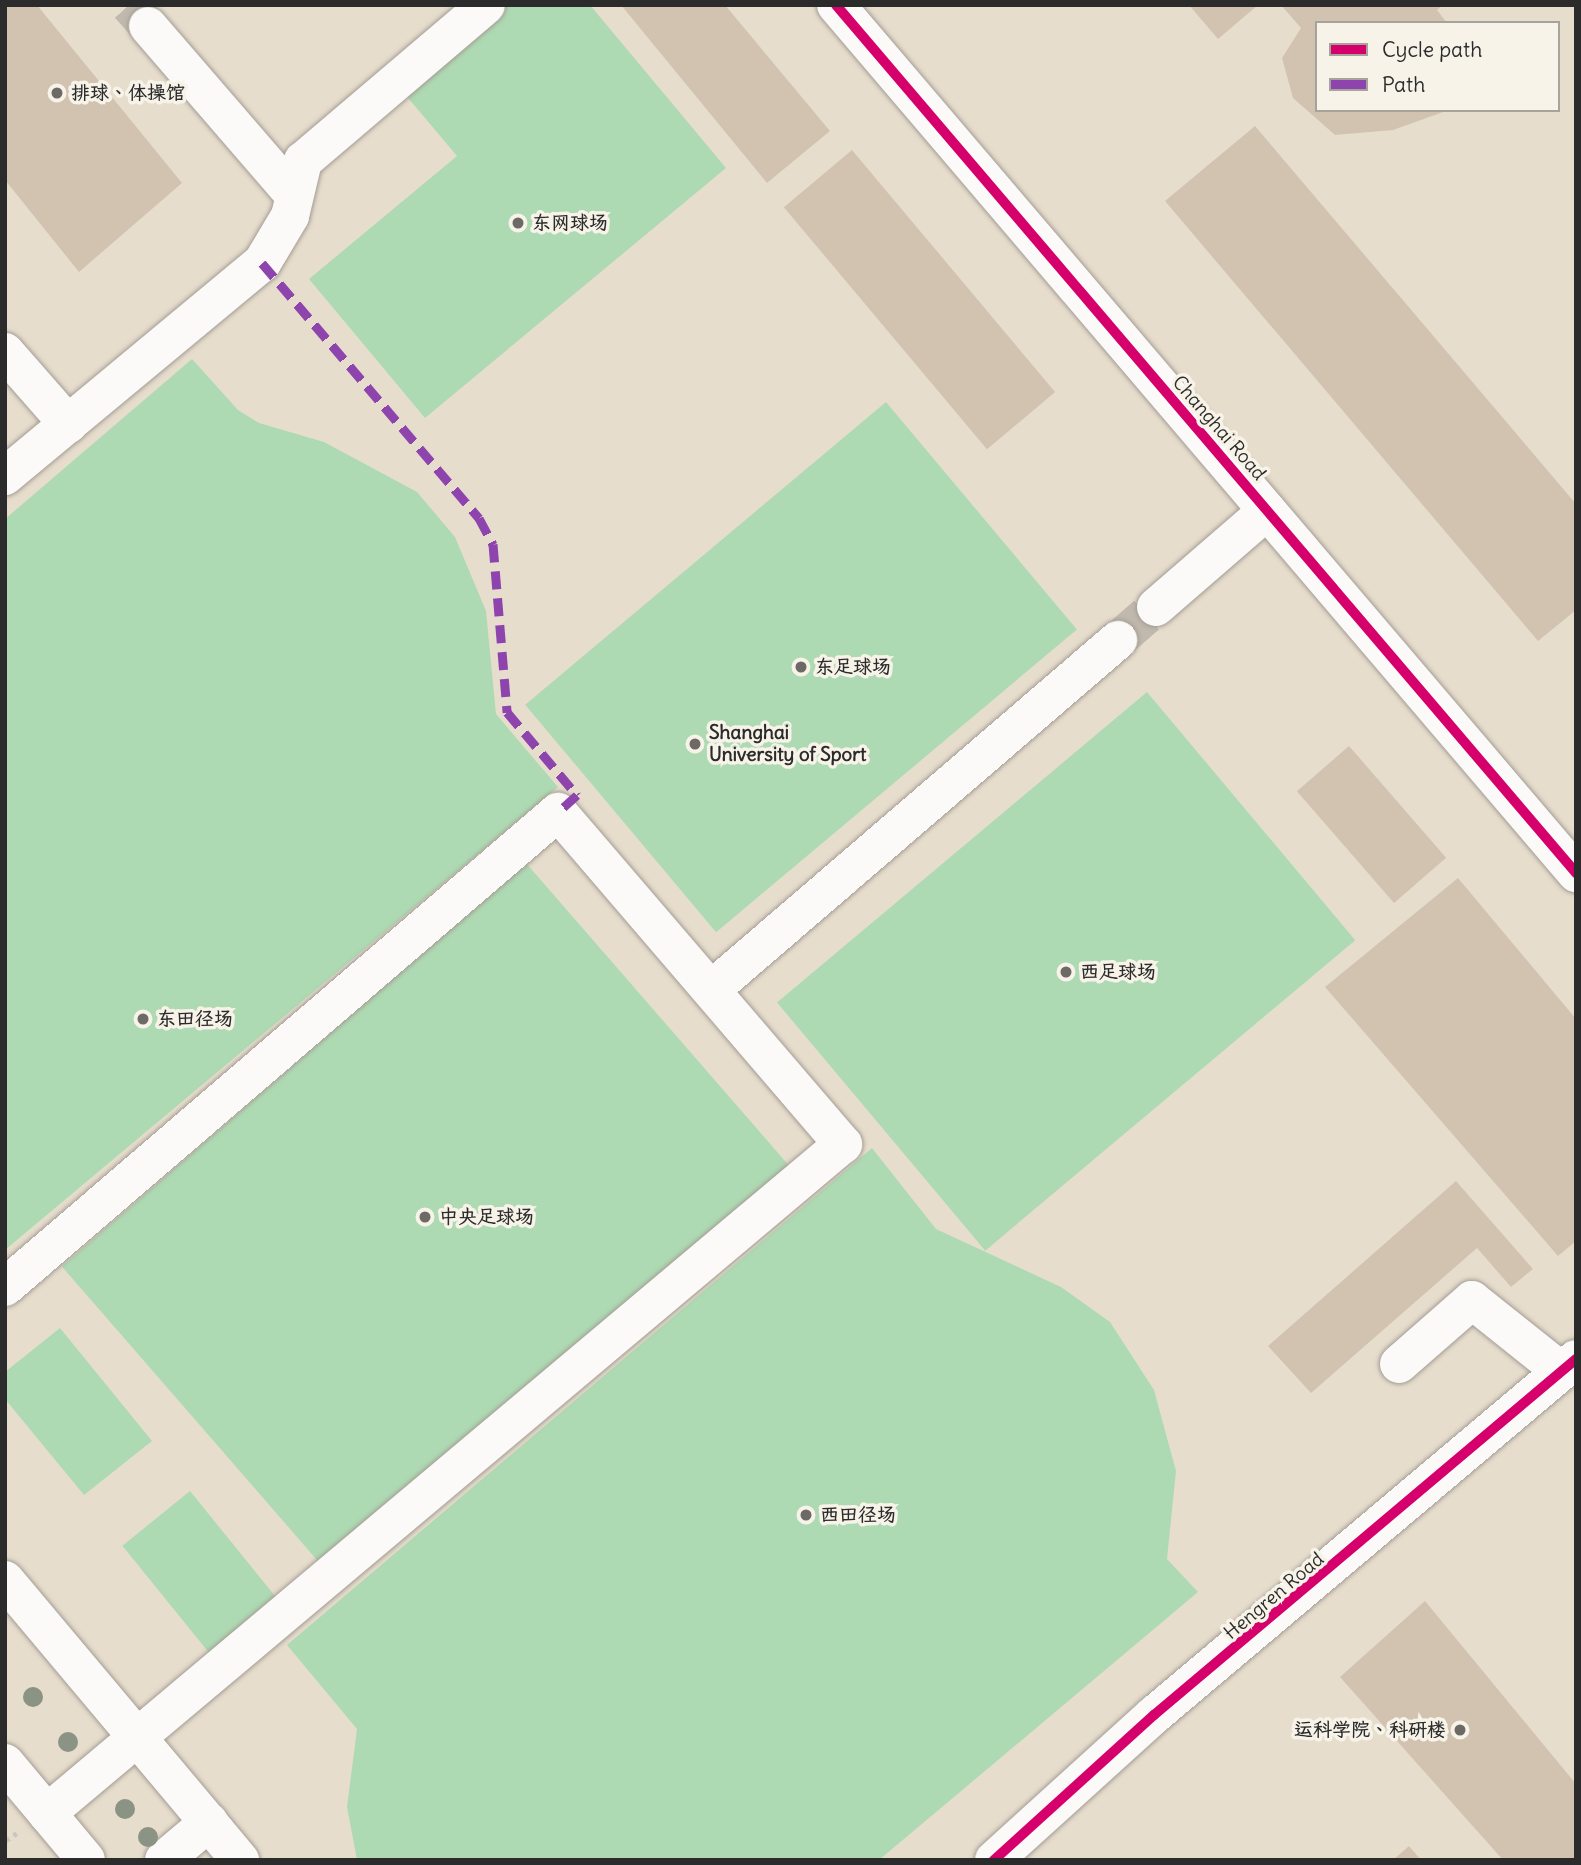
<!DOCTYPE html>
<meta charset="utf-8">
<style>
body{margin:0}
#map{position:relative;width:1581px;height:1865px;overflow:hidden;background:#e7ddcd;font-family:Delius,"LXGW WenKai TC",sans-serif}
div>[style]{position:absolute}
.green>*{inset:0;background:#aedab3;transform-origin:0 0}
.building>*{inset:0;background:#d2c3b1;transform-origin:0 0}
.minor-tunnel>*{height:38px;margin-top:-19px;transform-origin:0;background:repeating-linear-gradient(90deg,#c1b9ad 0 38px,transparent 0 57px)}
.path>*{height:4.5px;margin-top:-2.25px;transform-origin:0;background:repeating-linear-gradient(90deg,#c9c7c3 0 5px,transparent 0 10px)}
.roads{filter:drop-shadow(0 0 2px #a39d94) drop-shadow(0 0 2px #a39d94)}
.minor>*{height:38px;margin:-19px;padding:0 19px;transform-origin:19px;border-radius:19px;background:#fbfaf8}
.quiet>*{height:9px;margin-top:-4.5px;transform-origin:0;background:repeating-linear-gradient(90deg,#8e44ad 0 18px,transparent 0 27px)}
.cycleway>*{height:10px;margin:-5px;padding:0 5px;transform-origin:5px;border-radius:5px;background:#d6006c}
.trees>*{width:20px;height:20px;margin:-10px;border-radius:50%;background:#8b9384}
.dots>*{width:19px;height:19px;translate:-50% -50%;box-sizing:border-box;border:4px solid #f7f3e8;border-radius:50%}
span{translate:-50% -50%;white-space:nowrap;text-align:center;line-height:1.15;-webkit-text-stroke:7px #f7f3e8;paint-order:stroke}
.poi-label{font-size:19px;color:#2b2b2b;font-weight:700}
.left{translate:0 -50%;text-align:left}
.right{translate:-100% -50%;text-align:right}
.street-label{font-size:19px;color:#2b2b2b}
.frame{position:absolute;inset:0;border:7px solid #2b2b2b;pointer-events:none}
.legend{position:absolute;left:1315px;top:21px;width:245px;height:91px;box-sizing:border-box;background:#f7f3e8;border:2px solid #a5a39c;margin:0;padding:9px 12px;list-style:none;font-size:21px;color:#2b2b2b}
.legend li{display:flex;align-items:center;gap:14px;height:35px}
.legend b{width:35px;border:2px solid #a5a39c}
</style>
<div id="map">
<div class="green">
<div style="clip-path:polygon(507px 5px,590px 5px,726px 168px,425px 418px,309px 279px,457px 156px,403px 92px)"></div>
<div style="clip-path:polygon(192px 359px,238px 410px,259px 423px,324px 442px,417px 492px,455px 537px,486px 611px,496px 714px,558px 787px,5px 1250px,5px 519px)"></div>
<div style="left:886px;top:402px;width:297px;height:471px;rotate:50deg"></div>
<div style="left:1147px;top:692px;width:324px;height:483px;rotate:50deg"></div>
<div style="left:526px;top:863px;width:407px;height:615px;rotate:49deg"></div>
<div style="clip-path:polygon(872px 1148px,936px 1229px,1061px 1287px,1110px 1322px,1154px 1390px,1176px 1471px,1167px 1559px,1198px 1592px,879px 1860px,357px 1860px,347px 1807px,357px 1729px,287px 1645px)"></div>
<div style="clip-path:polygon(60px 1328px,152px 1441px,84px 1495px,5px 1399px,5px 1372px)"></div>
<div style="left:190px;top:1491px;width:145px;height:87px;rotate:51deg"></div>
</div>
<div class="building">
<div style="clip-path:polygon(5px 5px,37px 5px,182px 183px,79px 272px,5px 180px)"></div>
<div style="clip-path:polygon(621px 5px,725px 5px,830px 131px,767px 183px)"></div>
<div style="clip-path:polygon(1189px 5px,1258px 5px,1218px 39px)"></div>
<div style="clip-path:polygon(1281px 5px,1443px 5px,1437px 10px,1447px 23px,1317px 23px,1317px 110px,1446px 111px,1393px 130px,1335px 135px,1293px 98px,1282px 58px,1301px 28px)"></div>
<div style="clip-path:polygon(1255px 126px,1576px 504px,1576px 610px,1538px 641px,1165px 201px)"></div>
<div style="left:852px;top:150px;width:316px;height:89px;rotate:50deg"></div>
<div style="left:1349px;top:746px;width:148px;height:69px;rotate:49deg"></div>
<div style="clip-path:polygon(1458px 878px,1576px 1019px,1576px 1241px,1558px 1256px,1325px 987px)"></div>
<div style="clip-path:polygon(1456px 1181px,1533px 1269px,1511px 1287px,1477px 1248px,1311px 1393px,1268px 1346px)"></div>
<div style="clip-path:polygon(1425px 1601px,1576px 1784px,1576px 1860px,1503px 1860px,1340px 1677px)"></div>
<div style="clip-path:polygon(1409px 1846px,1421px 1860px,1393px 1860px)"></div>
</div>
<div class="minor-tunnel">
<div style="left:129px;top:5px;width:28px;rotate:48deg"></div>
<div style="left:1118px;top:640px;width:50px;rotate:-41deg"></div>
</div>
<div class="path">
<div style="left:5px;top:1841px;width:14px;rotate:-34deg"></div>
</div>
<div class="roads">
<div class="minor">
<div style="left:836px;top:5px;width:1141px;rotate:49.55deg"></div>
<div style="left:148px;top:26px;width:223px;rotate:49.2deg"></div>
<div style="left:5px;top:352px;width:96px;rotate:48.8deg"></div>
<div style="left:5px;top:476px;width:334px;rotate:-39.7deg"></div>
<div style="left:262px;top:263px;width:55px;rotate:-59.2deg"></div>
<div style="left:290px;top:216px;width:57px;rotate:-76.7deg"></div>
<div style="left:303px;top:161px;width:240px;rotate:-40.4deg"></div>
<div style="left:1156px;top:607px;width:147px;rotate:-40.9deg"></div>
<div style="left:711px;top:990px;width:537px;rotate:-40.69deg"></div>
<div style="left:5px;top:1287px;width:729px;rotate:-40.66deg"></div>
<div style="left:558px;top:812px;width:438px;rotate:49.4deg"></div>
<div style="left:843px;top:1144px;width:1040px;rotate:139.95deg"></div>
<div style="left:1399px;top:1364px;width:97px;rotate:-41.2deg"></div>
<div style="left:1472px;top:1300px;width:114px;rotate:38.6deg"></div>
<div style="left:5px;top:1580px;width:366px;rotate:50deg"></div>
<div style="left:5px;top:1763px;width:126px;rotate:50.1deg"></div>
<div style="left:164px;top:1860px;width:59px;rotate:-40.2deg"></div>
<div style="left:994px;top:1860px;width:216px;rotate:-42.2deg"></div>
<div style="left:1154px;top:1715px;width:552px;rotate:-40.15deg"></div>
</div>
</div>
<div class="quiet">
<div style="left:262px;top:263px;width:335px;rotate:49.6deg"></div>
<div style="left:479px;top:518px;width:30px;rotate:62deg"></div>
<div style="left:493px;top:544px;width:169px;rotate:85.2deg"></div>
<div style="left:507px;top:712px;width:109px;rotate:49.9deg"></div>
<div style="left:577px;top:795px;width:25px;rotate:138deg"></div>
</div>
<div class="cycleway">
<div style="left:836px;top:5px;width:1141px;rotate:49.55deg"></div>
<div style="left:994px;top:1860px;width:216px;rotate:-42.2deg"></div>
<div style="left:1154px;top:1715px;width:552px;rotate:-40.15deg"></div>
</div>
<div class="trees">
<div style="left:33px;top:1697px"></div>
<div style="left:68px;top:1742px"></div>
<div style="left:125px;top:1809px"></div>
<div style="left:148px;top:1837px"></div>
</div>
<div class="dots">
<div style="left:57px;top:93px;background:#6d6964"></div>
<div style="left:518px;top:223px;background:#6d6964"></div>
<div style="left:801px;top:667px;background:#6d6964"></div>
<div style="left:695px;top:744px;background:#6d6964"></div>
<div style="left:1066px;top:972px;background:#6d6964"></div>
<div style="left:143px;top:1019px;background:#6d6964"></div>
<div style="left:425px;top:1217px;background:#6d6964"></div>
<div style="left:806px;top:1515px;background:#6d6964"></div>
<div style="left:1460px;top:1730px;background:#6d6964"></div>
</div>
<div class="poi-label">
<span class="left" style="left:71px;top:93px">排球、体操馆</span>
<span class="left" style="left:532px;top:223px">东网球场</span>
<span class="left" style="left:815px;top:667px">东足球场</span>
<span class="left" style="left:709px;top:744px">Shanghai<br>University of Sport</span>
<span class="left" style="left:1080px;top:972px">西足球场</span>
<span class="left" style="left:157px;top:1019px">东田径场</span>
<span class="left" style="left:439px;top:1217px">中央足球场</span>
<span class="left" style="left:820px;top:1515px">西田径场</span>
<span class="right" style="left:1446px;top:1730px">运科学院、科研楼</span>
</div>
<div class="street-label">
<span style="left:1219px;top:428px;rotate:49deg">Changhai Road</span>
<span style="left:1274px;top:1596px;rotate:-40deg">Hengren Road</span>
</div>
<div class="frame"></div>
<ul class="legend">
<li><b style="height:9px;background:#d6006c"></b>Cycle path</li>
<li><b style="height:9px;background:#8e44ad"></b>Path</li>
</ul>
</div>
